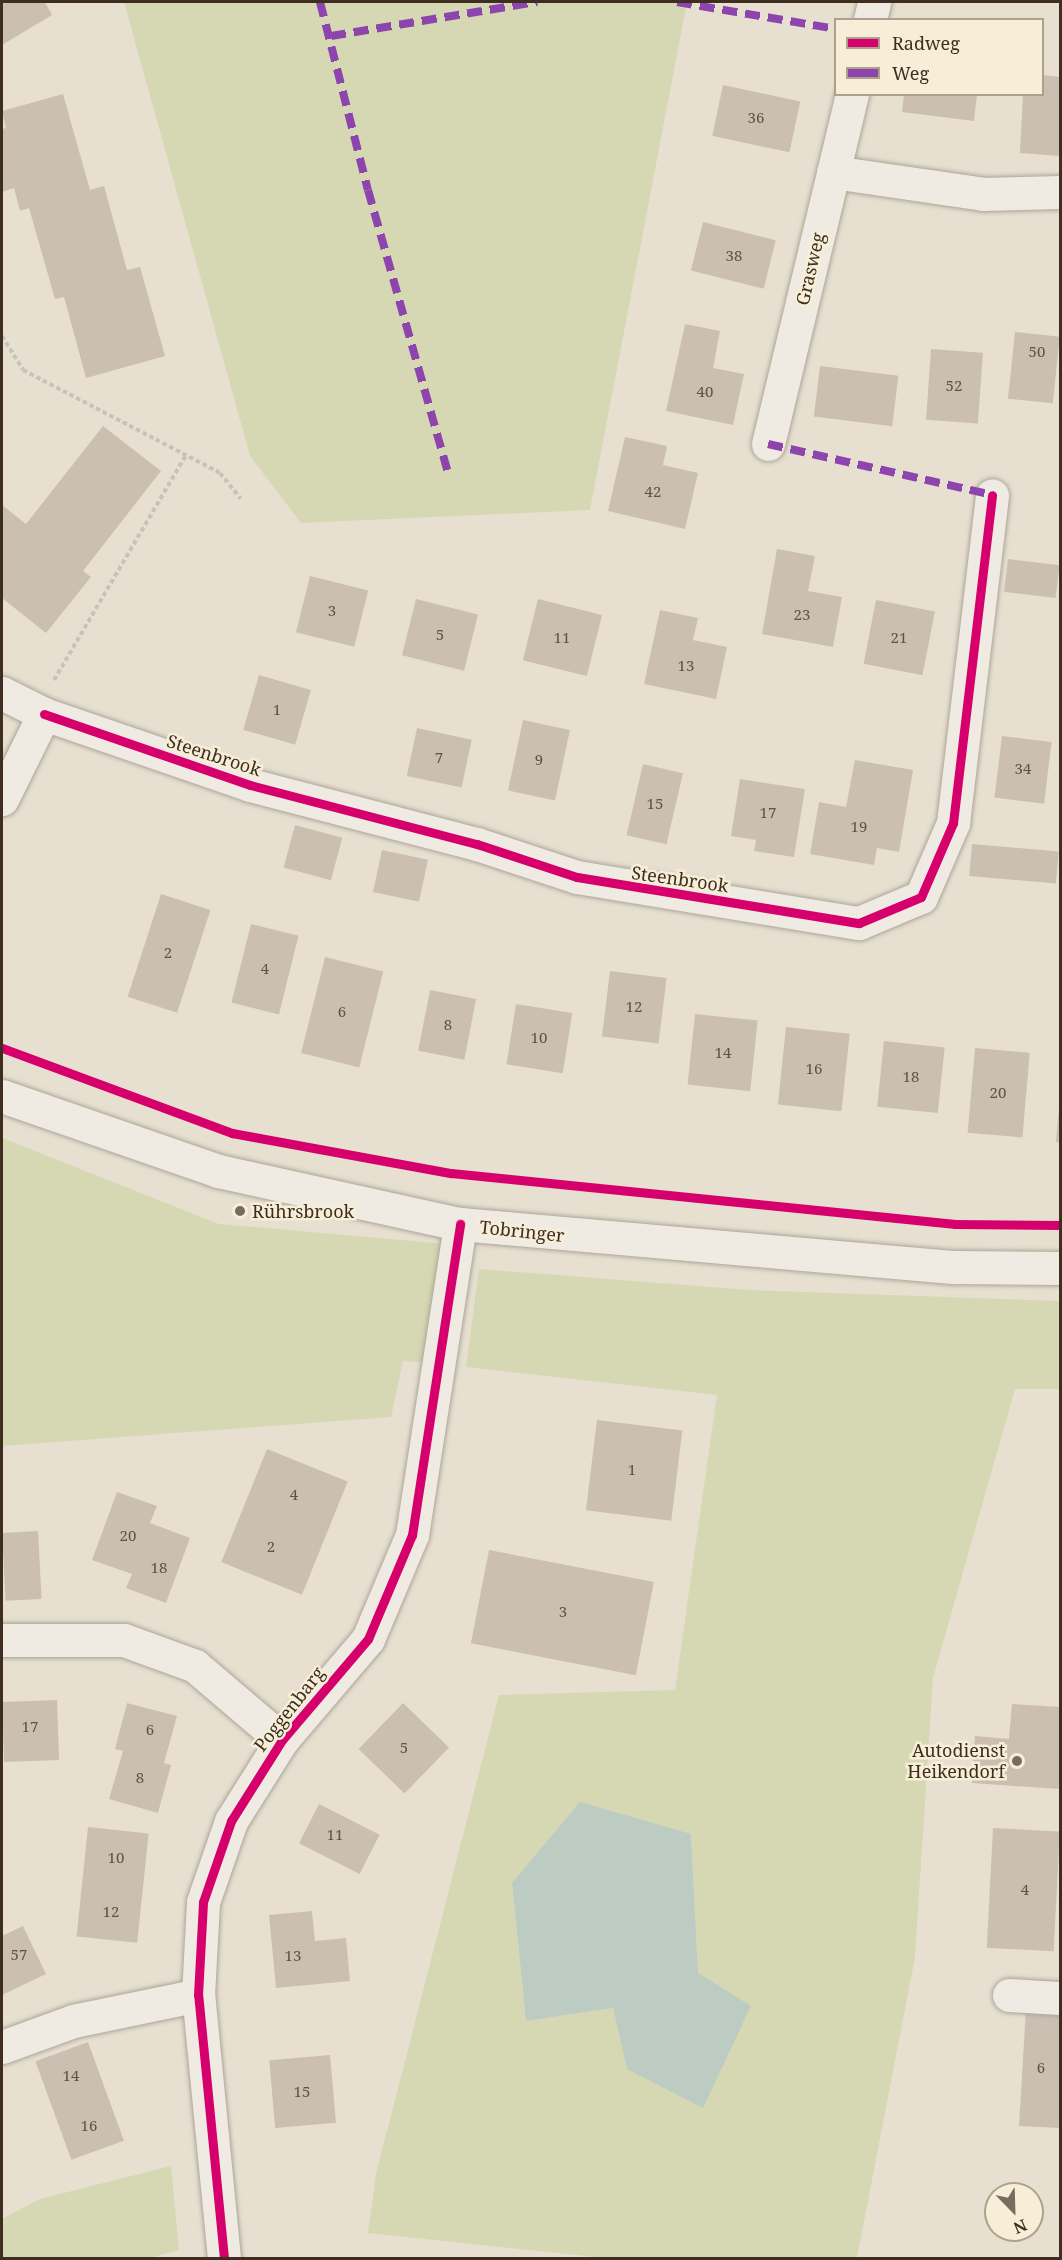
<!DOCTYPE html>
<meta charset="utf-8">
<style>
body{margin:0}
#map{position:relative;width:1062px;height:2260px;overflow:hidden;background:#e7e0d1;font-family:"Noto Serif",serif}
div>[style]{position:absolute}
.green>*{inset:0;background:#d6d7b3}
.water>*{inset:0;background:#bcccc2}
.building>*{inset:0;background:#cbbfb2;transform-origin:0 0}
.path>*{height:4px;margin-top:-2px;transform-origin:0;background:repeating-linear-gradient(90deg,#c8c2b9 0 4.5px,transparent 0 7.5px)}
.roads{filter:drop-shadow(0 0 2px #ada599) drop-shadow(0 0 2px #ada599)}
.minor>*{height:33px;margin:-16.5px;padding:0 16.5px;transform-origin:16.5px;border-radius:16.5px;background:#efebe3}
.quiet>*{height:8px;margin-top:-4px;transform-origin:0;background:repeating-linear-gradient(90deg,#8e44ad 0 15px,transparent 0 23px)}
.cycleway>*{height:9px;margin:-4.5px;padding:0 4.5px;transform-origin:4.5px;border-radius:4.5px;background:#d6006c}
.dots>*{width:16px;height:16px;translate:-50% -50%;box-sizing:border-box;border:3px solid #f7eed8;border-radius:50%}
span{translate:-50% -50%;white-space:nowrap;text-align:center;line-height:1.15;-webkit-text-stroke:5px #f7eed8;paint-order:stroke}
.number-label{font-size:15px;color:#605244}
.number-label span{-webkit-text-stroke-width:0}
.street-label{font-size:18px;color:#3d2e20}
.poi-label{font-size:18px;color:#3d2e20}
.left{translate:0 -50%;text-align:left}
.right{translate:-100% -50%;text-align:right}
.frame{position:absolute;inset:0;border:3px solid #3d2e20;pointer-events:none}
.legend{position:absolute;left:834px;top:18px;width:210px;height:78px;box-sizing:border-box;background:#f7eed8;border:2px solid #ada18e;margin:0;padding:8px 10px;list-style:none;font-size:18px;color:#3d2e20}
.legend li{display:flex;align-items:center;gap:12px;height:30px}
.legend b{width:30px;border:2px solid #ada18e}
.north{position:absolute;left:984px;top:2182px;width:60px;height:60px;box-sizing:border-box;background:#f7eed8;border:2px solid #ada18e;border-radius:50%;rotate:157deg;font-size:16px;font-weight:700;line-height:24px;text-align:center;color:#3d2e20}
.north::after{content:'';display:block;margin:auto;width:21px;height:27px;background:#786c5e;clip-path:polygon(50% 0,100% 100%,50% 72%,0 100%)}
</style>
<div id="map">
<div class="green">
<div style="clip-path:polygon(124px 2px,687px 2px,590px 510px,301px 523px,250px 456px)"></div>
<div style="clip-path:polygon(2px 1138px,219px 1224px,447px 1244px,429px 1363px,403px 1361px,391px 1417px,2px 1446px)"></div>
<div style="clip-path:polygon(evenodd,479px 1269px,750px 1290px,1060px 1301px,1060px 1389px,1015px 1389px,933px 1678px,915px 1957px,857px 2258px,604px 2258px,368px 2233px,376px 2174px,499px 1695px,675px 1690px,717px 1395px,466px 1367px,479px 1269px,691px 1834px,698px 1973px,627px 2069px,613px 2008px,526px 2021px,512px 1883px,691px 1834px)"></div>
<div style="clip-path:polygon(171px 2166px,179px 2250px,149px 2258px,2px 2258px,2px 2219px,40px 2199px)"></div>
</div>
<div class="water">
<div style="clip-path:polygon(580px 1802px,691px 1834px,698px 1973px,751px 2006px,703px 2108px,627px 2069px,613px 2008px,526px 2021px,512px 1883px)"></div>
</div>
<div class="building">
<div style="clip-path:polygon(2px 2px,45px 2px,52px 15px,2px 45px)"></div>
<div style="clip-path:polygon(1042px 75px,1060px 77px,1060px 156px,1020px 153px,1023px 94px,1042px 94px)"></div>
<div style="left:723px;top:85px;width:79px;height:52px;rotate:12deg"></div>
<div style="clip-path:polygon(63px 94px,90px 190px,104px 186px,127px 270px,140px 267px,165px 356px,86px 378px,64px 297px,55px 299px,29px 208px,20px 211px,14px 188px,2px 192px,2px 129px,6px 128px,2px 111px)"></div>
<div style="clip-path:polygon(904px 94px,977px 94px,974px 121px,902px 112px)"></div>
<div style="left:703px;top:222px;width:75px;height:50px;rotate:14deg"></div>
<div style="clip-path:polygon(685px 324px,720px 331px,713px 368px,744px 374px,733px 425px,666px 411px)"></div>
<div style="left:1015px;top:332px;width:45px;height:67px;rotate:6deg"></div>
<div style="left:931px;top:349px;width:52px;height:71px;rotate:4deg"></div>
<div style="left:820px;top:366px;width:79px;height:51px;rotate:7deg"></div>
<div style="clip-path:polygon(103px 426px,161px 471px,83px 571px,91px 577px,46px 633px,2px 598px,2px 505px,26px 524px)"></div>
<div style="clip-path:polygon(625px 437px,667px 446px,663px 465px,698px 473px,685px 529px,608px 511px)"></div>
<div style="clip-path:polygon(777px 549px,815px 556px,808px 591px,842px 597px,833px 647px,762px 634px)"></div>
<div style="left:1008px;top:559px;width:52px;height:33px;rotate:7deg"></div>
<div style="left:310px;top:576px;width:60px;height:58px;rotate:14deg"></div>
<div style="left:416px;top:599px;width:64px;height:58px;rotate:14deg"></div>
<div style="left:538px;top:599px;width:66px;height:63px;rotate:14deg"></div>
<div style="left:876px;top:600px;width:60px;height:65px;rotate:11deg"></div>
<div style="clip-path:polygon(660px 610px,698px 618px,693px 640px,727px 647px,716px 699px,644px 684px)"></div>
<div style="left:259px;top:675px;width:54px;height:57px;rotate:16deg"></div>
<div style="left:523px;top:720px;width:48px;height:72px;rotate:12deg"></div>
<div style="left:417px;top:728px;width:56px;height:49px;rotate:12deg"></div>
<div style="left:1002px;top:736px;width:50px;height:62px;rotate:7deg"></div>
<div style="clip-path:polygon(855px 760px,913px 770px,899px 852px,877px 848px,874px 865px,810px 854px,819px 802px,846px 807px)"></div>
<div style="left:643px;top:764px;width:41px;height:73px;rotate:13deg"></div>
<div style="clip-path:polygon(740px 779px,805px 789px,794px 857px,754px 851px,756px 840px,731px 836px)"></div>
<div style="left:295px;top:825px;width:49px;height:44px;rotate:15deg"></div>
<div style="left:972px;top:844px;width:87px;height:32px;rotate:5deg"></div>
<div style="left:382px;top:850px;width:47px;height:43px;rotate:12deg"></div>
<div style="left:161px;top:894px;width:52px;height:108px;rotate:18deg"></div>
<div style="left:251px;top:924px;width:49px;height:81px;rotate:14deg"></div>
<div style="left:325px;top:957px;width:60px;height:99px;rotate:14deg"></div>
<div style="left:610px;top:971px;width:57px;height:66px;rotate:7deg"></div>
<div style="left:430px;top:990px;width:47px;height:62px;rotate:11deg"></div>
<div style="left:516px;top:1004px;width:57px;height:61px;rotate:9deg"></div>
<div style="left:695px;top:1014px;width:63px;height:71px;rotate:6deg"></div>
<div style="left:786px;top:1027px;width:64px;height:78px;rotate:6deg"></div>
<div style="left:884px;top:1041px;width:61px;height:66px;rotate:6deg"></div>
<div style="left:975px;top:1048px;width:55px;height:85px;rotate:5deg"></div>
<div style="clip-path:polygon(1059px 1107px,1060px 1107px,1060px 1143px,1056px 1142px)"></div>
<div style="left:597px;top:1420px;width:86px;height:91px;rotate:7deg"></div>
<div style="left:267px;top:1449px;width:87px;height:122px;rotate:22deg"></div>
<div style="clip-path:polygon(117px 1492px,157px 1506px,150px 1523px,190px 1538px,166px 1603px,126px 1588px,132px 1574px,92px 1560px)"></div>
<div style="left:38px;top:1531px;width:68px;height:36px;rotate:87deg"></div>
<div style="left:489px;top:1550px;width:168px;height:95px;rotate:11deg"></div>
<div style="left:57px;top:1700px;width:60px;height:55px;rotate:88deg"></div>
<div style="clip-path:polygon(127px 1703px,177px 1716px,164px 1763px,171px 1765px,158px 1813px,109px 1799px,123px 1751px,115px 1749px)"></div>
<div style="left:403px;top:1703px;width:64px;height:64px;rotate:44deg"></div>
<div style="clip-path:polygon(1012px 1704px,1060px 1707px,1060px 1789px,972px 1783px,975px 1736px,1009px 1739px)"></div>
<div style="left:319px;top:1804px;width:68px;height:44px;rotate:27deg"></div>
<div style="left:88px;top:1827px;width:61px;height:110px;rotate:6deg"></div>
<div style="left:993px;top:1828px;width:67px;height:120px;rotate:3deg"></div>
<div style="clip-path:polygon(312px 1911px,315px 1941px,346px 1938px,350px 1981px,276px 1988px,269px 1915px)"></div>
<div style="clip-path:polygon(23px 1926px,46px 1974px,2px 1995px,2px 1936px)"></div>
<div style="clip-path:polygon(1026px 2008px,1060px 2010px,1060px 2128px,1019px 2126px)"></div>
<div style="left:88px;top:2042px;width:105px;height:56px;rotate:70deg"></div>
<div style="left:330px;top:2055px;width:68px;height:61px;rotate:85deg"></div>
</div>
<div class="path">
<div style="left:2px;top:336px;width:40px;rotate:58deg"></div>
<div style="left:23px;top:370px;width:222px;rotate:27.6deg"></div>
<div style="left:220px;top:473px;width:33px;rotate:51deg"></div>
<div style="left:54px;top:680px;width:261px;rotate:-59.6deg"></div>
</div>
<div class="roads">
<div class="minor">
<div style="left:870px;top:20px;width:18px;rotate:-77deg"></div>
<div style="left:833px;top:172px;width:152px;rotate:8.3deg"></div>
<div style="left:983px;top:194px;width:77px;rotate:-1.5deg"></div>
<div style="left:768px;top:444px;width:360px;rotate:-76.5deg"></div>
<div style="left:2px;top:693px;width:47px;rotate:26.6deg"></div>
<div style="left:44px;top:714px;width:95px;rotate:116.3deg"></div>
<div style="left:44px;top:714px;width:218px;rotate:19deg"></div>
<div style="left:250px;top:785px;width:235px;rotate:14.6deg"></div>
<div style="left:477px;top:844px;width:105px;rotate:18.3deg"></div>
<div style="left:577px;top:877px;width:286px;rotate:9.3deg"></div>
<div style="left:859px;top:923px;width:67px;rotate:-22.8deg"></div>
<div style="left:921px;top:897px;width:81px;rotate:-66.6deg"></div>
<div style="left:953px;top:823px;width:330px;rotate:-83.2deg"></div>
<div style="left:2px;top:1096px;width:229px;rotate:19.1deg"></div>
<div style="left:218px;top:1171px;width:248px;rotate:12.4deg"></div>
<div style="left:460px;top:1224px;width:497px;rotate:5deg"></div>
<div style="left:955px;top:1267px;width:105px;rotate:0.5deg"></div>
<div style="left:2px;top:1640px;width:122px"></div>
<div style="left:124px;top:1640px;width:76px;rotate:20.1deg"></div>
<div style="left:195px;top:1666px;width:114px;rotate:40.4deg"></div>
<div style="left:1009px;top:1995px;width:51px;rotate:3.4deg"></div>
<div style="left:2px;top:2047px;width:76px;rotate:-20.1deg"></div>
<div style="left:73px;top:2021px;width:128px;rotate:-11.7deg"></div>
<div style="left:224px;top:2258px;width:264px;rotate:-95.6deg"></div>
<div style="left:198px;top:1995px;width:93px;rotate:-86.9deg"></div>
<div style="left:203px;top:1902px;width:86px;rotate:-70.9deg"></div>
<div style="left:231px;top:1821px;width:96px;rotate:-57.8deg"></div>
<div style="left:282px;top:1740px;width:133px;rotate:-49.6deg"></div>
<div style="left:368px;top:1639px;width:113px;rotate:-67.1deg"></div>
<div style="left:412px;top:1535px;width:315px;rotate:-81.2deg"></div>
</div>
</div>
<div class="quiet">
<div style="left:320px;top:2px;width:194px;rotate:75.7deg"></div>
<div style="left:368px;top:190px;width:298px;rotate:74.2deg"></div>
<div style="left:677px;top:2px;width:161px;rotate:9.6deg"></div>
<div style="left:331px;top:36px;width:209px;rotate:-9.4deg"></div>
<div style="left:768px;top:444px;width:230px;rotate:12.8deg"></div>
</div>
<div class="cycleway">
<div style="left:44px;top:714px;width:218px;rotate:19deg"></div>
<div style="left:250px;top:785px;width:235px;rotate:14.6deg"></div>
<div style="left:477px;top:844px;width:105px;rotate:18.3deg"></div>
<div style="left:577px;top:877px;width:286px;rotate:9.3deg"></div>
<div style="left:859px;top:923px;width:67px;rotate:-22.8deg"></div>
<div style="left:921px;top:897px;width:81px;rotate:-66.6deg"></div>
<div style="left:953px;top:823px;width:330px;rotate:-83.2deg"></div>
<div style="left:2px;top:1048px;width:245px;rotate:20.3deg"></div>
<div style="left:232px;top:1133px;width:223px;rotate:10.4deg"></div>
<div style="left:451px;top:1173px;width:507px;rotate:5.78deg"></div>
<div style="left:955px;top:1224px;width:105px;rotate:0.5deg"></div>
<div style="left:224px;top:2258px;width:264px;rotate:-95.6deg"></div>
<div style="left:198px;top:1995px;width:93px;rotate:-86.9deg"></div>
<div style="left:203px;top:1902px;width:86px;rotate:-70.9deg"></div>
<div style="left:231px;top:1821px;width:96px;rotate:-57.8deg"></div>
<div style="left:282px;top:1740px;width:133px;rotate:-49.6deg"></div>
<div style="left:368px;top:1639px;width:113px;rotate:-67.1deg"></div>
<div style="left:412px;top:1535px;width:315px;rotate:-81.2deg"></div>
</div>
<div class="dots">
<div style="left:240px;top:1211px;background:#786c5e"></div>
<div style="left:1017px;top:1761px;background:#786c5e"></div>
</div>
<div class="number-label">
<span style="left:756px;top:118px">36</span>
<span style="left:734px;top:256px">38</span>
<span style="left:1037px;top:352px">50</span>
<span style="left:954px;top:386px">52</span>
<span style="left:705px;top:392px">40</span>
<span style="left:653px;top:492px">42</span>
<span style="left:332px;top:611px">3</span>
<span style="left:802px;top:615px">23</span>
<span style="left:440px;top:635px">5</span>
<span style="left:562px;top:638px">11</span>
<span style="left:899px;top:638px">21</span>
<span style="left:686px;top:666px">13</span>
<span style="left:277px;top:710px">1</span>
<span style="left:439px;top:758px">7</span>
<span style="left:539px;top:760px">9</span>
<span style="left:1023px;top:769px">34</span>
<span style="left:655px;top:804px">15</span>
<span style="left:768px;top:813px">17</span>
<span style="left:859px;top:827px">19</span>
<span style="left:168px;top:953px">2</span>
<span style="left:265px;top:969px">4</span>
<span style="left:634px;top:1007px">12</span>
<span style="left:342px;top:1012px">6</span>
<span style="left:448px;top:1025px">8</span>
<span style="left:539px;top:1038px">10</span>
<span style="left:723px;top:1053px">14</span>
<span style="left:814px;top:1069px">16</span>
<span style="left:911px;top:1077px">18</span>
<span style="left:998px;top:1093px">20</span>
<span style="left:632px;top:1470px">1</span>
<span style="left:294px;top:1495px">4</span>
<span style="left:128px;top:1536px">20</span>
<span style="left:271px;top:1547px">2</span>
<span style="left:159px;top:1568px">18</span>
<span style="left:563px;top:1612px">3</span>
<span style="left:30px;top:1727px">17</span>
<span style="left:150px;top:1730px">6</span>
<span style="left:404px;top:1748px">5</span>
<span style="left:140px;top:1778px">8</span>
<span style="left:335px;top:1835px">11</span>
<span style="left:116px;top:1858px">10</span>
<span style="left:1025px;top:1890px">4</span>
<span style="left:111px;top:1912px">12</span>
<span style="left:19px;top:1955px">57</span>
<span style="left:293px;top:1956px">13</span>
<span style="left:1041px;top:2068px">6</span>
<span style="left:71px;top:2076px">14</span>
<span style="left:302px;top:2092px">15</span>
<span style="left:89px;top:2126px">16</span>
</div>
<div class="street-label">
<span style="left:810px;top:269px;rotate:-77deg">Grasweg</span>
<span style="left:214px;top:755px;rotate:18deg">Steenbrook</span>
<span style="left:680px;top:879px;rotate:8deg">Steenbrook</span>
<span style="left:522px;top:1231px;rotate:6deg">Tobringer</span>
<span style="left:289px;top:1709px;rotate:-52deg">Poggenbarg</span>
</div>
<div class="poi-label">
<span class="left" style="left:252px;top:1211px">Rührsbrook</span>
<span class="right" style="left:1005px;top:1761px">Autodienst<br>Heikendorf</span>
</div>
<div class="frame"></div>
<ul class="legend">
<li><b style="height:8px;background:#d6006c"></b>Radweg</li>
<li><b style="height:8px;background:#8e44ad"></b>Weg</li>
</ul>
<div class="north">N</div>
</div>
